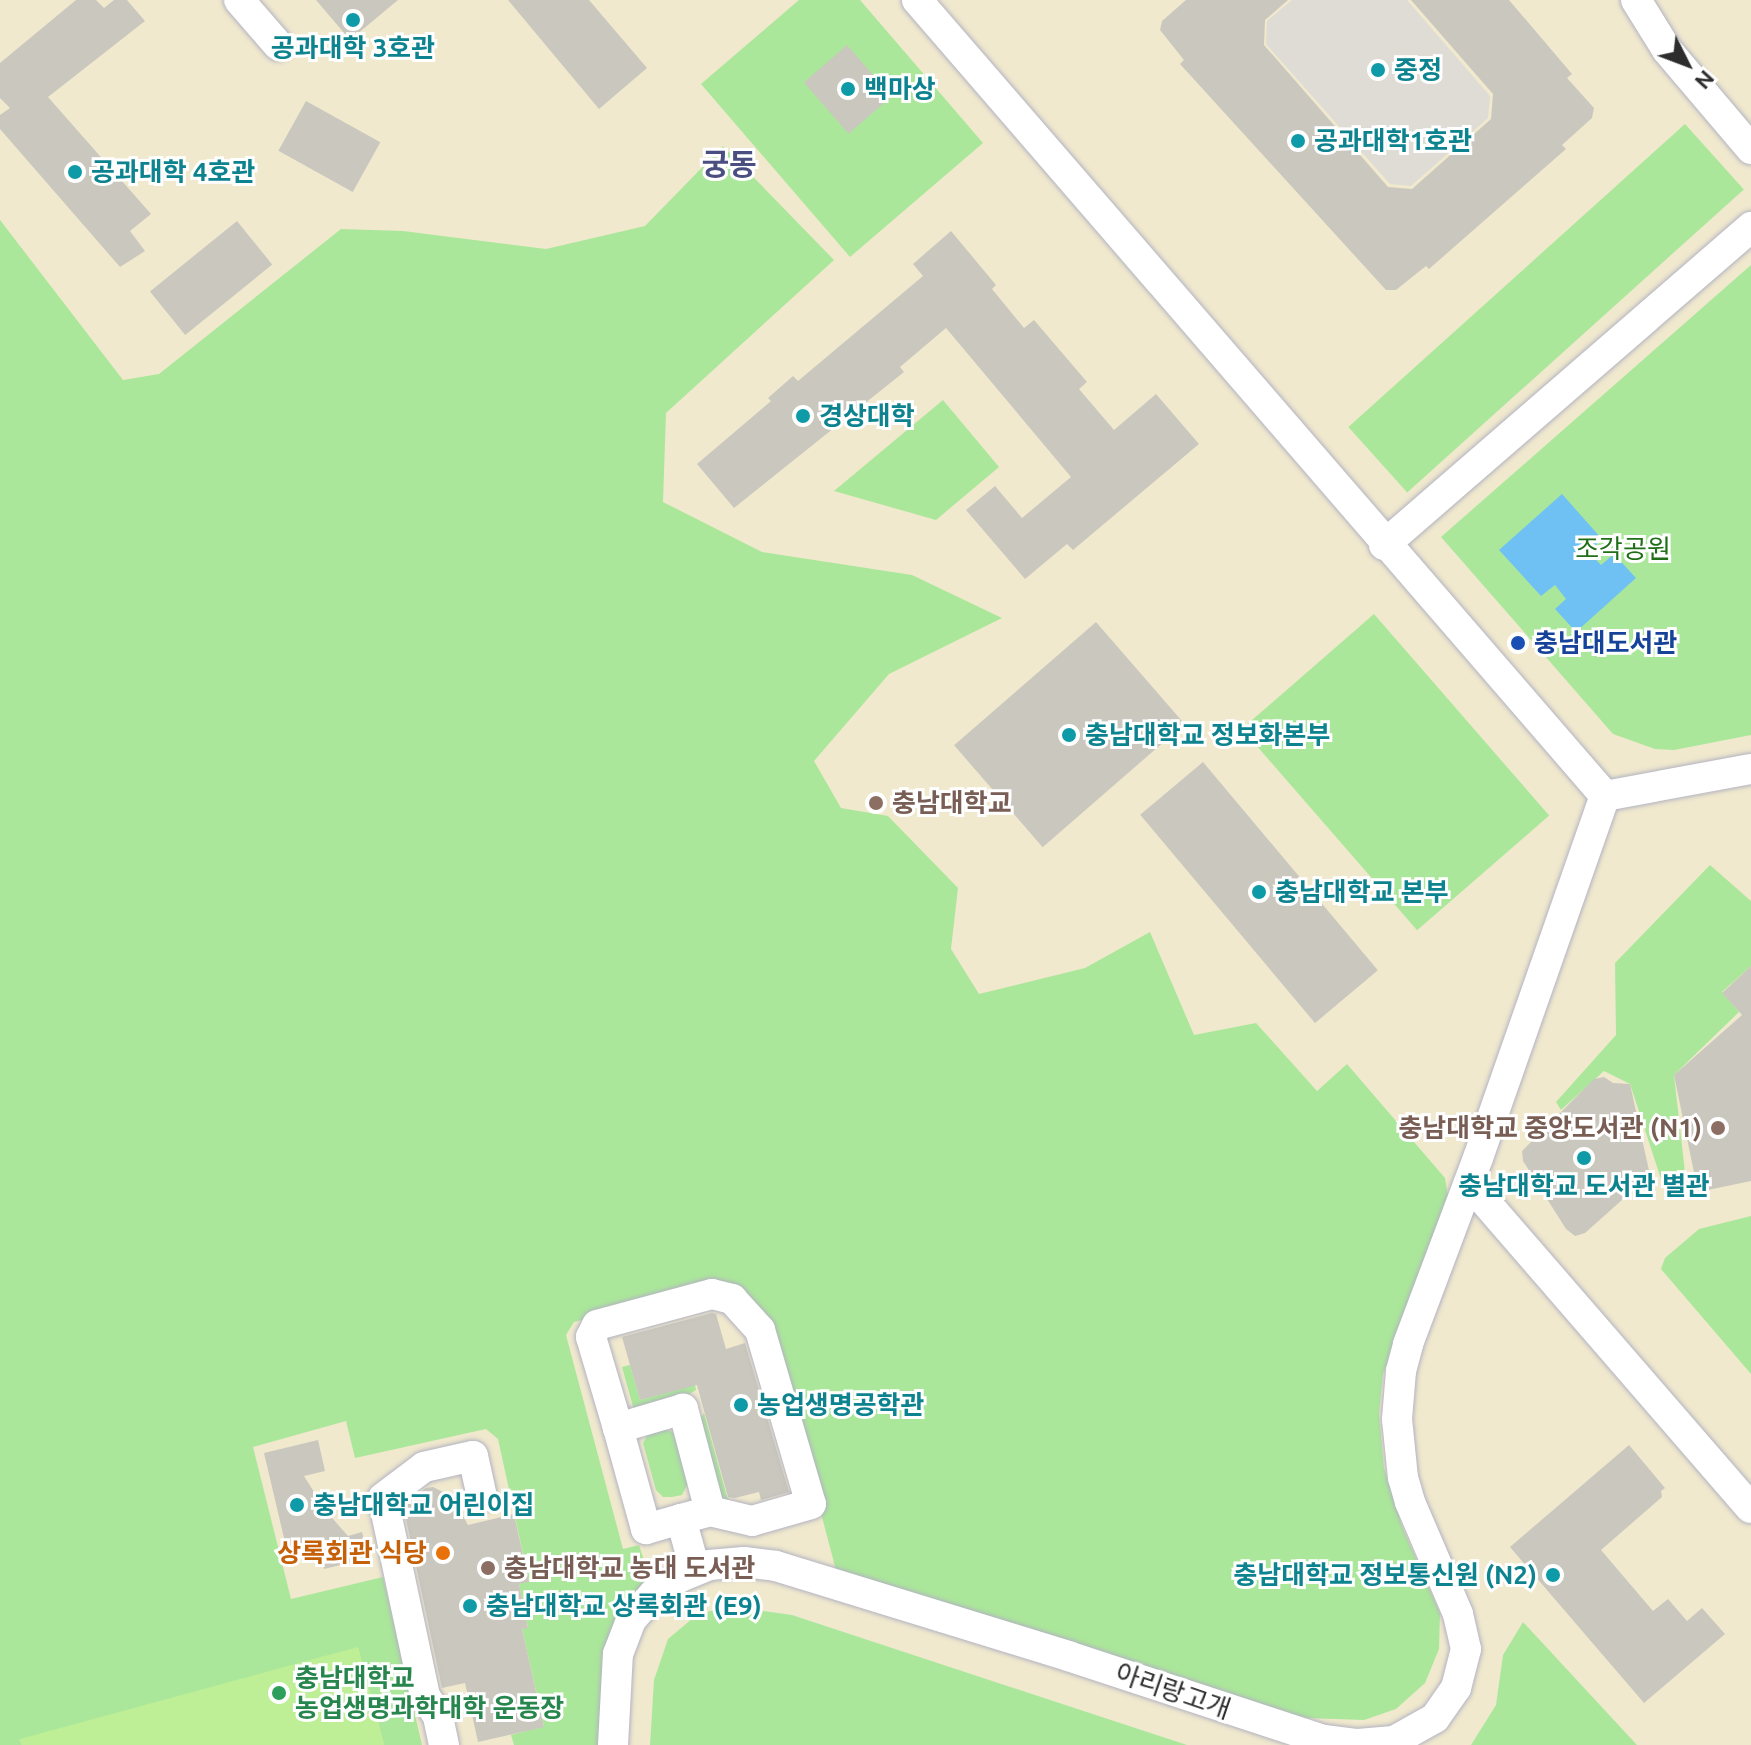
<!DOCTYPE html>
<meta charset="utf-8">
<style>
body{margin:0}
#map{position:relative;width:1751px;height:1745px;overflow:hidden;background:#efeadf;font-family:Ubuntu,"Noto Sans KR",sans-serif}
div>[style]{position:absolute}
.education>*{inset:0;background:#f0e9ce}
.green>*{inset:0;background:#abe79a;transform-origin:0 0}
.pitch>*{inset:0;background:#beee95}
.plaza>*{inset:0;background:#dfdcd6}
.water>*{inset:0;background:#6fc1f4}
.building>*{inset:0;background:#cac7be;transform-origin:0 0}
.roads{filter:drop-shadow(0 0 2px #b3b3c1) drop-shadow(0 0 2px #b3b3c1)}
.minor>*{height:30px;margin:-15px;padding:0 15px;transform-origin:15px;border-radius:15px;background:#fff}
.dots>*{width:22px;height:22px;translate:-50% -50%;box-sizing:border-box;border:4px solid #fff;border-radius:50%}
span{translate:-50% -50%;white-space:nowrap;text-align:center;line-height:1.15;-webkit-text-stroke:6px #fff;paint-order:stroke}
.culture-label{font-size:26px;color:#0d838f;font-weight:700}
.left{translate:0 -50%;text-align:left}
.right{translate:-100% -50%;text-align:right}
.park-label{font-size:26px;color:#206f18}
.transit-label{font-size:26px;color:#164399;font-weight:700}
.education-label{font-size:26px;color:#785e54;font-weight:700}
.food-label{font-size:26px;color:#c56008;font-weight:700}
.leisure-label{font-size:26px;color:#27864d;font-weight:700}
.street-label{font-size:26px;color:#2d2d2d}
.quarter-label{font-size:30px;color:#4b4e80;font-weight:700}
.north{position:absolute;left:1647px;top:24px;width:80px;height:80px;-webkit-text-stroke:6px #fff;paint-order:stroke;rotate:132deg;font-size:22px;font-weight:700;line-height:32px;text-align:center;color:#2d2d2d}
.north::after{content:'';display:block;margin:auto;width:28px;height:36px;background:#2d2d2d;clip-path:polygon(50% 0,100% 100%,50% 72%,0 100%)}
</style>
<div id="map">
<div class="education">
<div style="clip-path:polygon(0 0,1751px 0,1751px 1745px,1637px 1745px,1523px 1622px,1503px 1655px,1496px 1705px,1471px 1745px,1187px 1745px,792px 1615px,735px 1607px,654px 1680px,650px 1745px,0 1745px)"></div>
</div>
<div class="green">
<div style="clip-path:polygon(799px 0,860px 0,983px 143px,850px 257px,701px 84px)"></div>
<div style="left:1685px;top:124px;width:88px;height:453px;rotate:48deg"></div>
<div style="clip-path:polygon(723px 146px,834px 260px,666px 413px,663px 502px,762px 552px,912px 575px,1002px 618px,889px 674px,814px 761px,841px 808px,888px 816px,958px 888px,951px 949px,979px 994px,1085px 968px,1150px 932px,1194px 1035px,1256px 1023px,1317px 1091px,1347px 1064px,1445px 1178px,1448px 1196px,1383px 1374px,1379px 1414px,1384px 1468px,1403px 1529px,1440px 1613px,1439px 1649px,1425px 1683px,1396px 1709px,1364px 1720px,1305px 1718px,837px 1574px,773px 1331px,764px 1312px,742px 1291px,719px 1285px,574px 1322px,566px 1335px,623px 1549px,639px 1545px,651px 1582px,602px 1745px,514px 1745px,511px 1735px,544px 1726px,522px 1629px,528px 1627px,519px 1584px,529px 1581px,498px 1439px,486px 1429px,355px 1458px,346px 1421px,253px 1447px,291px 1599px,383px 1577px,422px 1745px,384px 1745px,358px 1648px,20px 1740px,22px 1745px,0 1745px,0 220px,123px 380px,159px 374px,341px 229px,403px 231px,546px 249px,645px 226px)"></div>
<div style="clip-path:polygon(1751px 265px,1751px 735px,1674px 750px,1655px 749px,1613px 734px,1441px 537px)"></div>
<div style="clip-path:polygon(943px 400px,999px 467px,936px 520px,834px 491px)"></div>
<div style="left:1374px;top:614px;width:267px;height:175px;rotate:49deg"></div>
<div style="clip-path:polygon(1710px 865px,1751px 901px,1751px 966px,1722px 992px,1739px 1012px,1674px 1075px,1687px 1190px,1661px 1179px,1630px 1084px,1604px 1071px,1561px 1110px,1556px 1102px,1616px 1035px,1615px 963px)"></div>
<div style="clip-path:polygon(1751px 1216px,1751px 1374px,1661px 1269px,1665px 1258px,1699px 1229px)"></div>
<div style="clip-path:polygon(630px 1365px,640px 1400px,695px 1385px,696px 1390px,684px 1397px,634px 1410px,622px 1367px)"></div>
<div style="clip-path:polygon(704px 1413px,728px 1500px,722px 1497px,700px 1419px)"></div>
<div style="clip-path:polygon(661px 1427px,676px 1434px,689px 1481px,682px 1495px,672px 1497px,663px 1497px,656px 1490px,643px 1443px,651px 1429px)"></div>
<div style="clip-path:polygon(735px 1607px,792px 1615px,1187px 1745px,650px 1745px,654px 1680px,668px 1639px,699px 1613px)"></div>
<div style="clip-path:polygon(1523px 1622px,1637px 1745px,1471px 1745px,1496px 1705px,1503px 1655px)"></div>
</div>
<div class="pitch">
<div style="clip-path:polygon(358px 1647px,384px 1745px,22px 1745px,20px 1739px)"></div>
</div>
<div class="plaza">
<div style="clip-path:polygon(1292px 0,1407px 0,1490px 96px,1488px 118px,1411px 186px,1390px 184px,1266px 44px,1267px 21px)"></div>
</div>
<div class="water">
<div style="clip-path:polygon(1562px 494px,1602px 539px,1589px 552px,1601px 565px,1614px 554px,1636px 578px,1576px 632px,1555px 609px,1566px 599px,1555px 585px,1541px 596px,1499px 550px)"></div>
</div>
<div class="building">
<div style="clip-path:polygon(76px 0,96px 0,104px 8px,114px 0,127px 0,145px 21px,48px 97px,151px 214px,130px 231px,145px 251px,120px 267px,0 129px,0 115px,10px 108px,0 98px,0 63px)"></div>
<div style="clip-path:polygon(316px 0,398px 0,350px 40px)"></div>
<div style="clip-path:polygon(508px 0,589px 0,647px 68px,599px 109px)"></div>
<div style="clip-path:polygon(1186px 0,1288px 0,1265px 20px,1264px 45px,1388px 187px,1412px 189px,1491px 119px,1493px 94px,1411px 0,1509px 0,1572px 74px,1567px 78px,1594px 108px,1592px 118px,1562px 145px,1566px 149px,1429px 269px,1426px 266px,1396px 290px,1386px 290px,1180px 64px,1184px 60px,1160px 30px,1162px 21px)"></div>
<div style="left:847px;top:45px;width:68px;height:57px;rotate:49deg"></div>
<div style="left:306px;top:101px;width:85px;height:57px;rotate:29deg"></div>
<div style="left:237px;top:221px;width:56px;height:112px;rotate:51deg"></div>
<div style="clip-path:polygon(951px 231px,996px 285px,992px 289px,1024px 328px,1034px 320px,1087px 382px,1079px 389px,1114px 430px,1156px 394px,1199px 444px,1073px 550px,1067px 544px,1025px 579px,966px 510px,995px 486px,1022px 518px,1071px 477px,946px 328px,900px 367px,904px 372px,734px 508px,697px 464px,771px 401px,768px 398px,793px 376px,798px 381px,923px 276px,913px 264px)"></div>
<div style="left:1096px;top:622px;width:135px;height:188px;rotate:49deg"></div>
<div style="left:1203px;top:762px;width:272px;height:82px;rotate:50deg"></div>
<div style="clip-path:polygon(1751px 966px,1751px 1181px,1698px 1192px,1674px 1075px,1742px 1015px,1722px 993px)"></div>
<div style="clip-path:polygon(1604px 1077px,1613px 1083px,1630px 1084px,1650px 1175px,1585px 1233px,1575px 1236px,1566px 1229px,1523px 1161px,1522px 1151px,1594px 1079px)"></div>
<div style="clip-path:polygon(712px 1313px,716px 1314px,726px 1349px,745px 1343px,789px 1492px,761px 1500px,759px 1492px,735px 1498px,728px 1497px,697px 1385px,640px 1400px,622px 1337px)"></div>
<div style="clip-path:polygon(318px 1440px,325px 1471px,304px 1476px,326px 1511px,348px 1536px,362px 1532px,369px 1558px,324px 1569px,319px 1547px,288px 1555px,264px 1453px)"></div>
<div style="clip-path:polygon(1629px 1445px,1665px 1488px,1661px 1491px,1662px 1497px,1601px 1550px,1653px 1611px,1668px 1599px,1687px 1621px,1702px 1608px,1725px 1634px,1644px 1703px,1510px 1547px)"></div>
<div style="clip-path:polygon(433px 1487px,453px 1497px,468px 1525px,514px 1514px,529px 1582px,519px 1584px,528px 1628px,522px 1629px,544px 1727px,478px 1742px,465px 1683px,442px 1688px,403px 1505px,426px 1488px)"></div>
</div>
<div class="roads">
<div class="minor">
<div style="left:239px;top:0;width:60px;rotate:49.1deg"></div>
<div style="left:917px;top:0;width:1052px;rotate:49.16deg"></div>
<div style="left:1636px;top:0;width:59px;rotate:58.2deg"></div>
<div style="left:1667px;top:50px;width:130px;rotate:49.7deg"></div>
<div style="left:1384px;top:545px;width:486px;rotate:-40.9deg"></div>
<div style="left:1605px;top:796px;width:148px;rotate:-10.5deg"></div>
<div style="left:1469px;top:1183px;width:430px;rotate:49.1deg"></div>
<div style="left:618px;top:1428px;width:95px;rotate:-106.5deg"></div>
<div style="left:591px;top:1337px;width:13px;rotate:-63deg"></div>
<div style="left:597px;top:1325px;width:119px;rotate:-15.1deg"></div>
<div style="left:712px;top:1294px;width:21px;rotate:14deg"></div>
<div style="left:732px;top:1299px;width:42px;rotate:47.9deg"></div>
<div style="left:760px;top:1330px;width:181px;rotate:73.7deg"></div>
<div style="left:811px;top:1504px;width:61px;rotate:163.9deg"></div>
<div style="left:752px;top:1521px;width:43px;rotate:-166.6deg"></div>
<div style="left:681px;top:1519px;width:30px;rotate:-15deg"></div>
<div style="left:710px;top:1511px;width:106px;rotate:-104.8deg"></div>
<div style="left:683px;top:1409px;width:68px;rotate:163.7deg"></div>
<div style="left:618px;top:1428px;width:105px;rotate:74.5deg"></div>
<div style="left:646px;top:1529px;width:36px;rotate:-16deg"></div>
<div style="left:681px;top:1519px;width:52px;rotate:74.4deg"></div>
<div style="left:444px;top:1745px;width:30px;rotate:-102deg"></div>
<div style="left:438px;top:1716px;width:24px;rotate:-123deg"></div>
<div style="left:425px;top:1696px;width:202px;rotate:-102deg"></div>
<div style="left:383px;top:1498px;width:51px;rotate:-37.1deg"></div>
<div style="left:424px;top:1467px;width:50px;rotate:-12.7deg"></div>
<div style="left:473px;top:1456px;width:42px;rotate:77.6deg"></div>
<div style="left:613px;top:1745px;width:91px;rotate:-86.9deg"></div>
<div style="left:618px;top:1654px;width:36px;rotate:-69deg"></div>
<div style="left:631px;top:1620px;width:35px;rotate:-49deg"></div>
<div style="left:654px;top:1594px;width:31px;rotate:-33deg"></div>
<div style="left:680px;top:1577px;width:31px;rotate:-22deg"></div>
<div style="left:709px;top:1565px;width:35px;rotate:-5deg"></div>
<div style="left:744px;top:1562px;width:32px;rotate:7deg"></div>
<div style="left:776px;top:1566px;width:306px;rotate:17.1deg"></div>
<div style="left:1068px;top:1656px;width:269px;rotate:18.2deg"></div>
<div style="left:1324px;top:1740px;width:34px;rotate:7deg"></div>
<div style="left:1358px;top:1744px;width:36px;rotate:-5deg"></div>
<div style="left:1394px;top:1741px;width:47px;rotate:-29.3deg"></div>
<div style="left:1435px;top:1718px;width:37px;rotate:-55deg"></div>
<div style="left:1456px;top:1688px;width:40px;rotate:-75.6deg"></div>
<div style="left:1466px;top:1649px;width:36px;rotate:-103deg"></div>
<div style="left:1458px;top:1614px;width:122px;rotate:-113.2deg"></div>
<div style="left:1410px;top:1502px;width:25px;rotate:-106deg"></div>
<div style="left:1403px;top:1478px;width:59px;rotate:-95.8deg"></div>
<div style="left:1397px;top:1419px;width:48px;rotate:-85.2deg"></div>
<div style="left:1401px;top:1371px;width:28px;rotate:-75deg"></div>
<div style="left:1408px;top:1344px;width:199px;rotate:-69.4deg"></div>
<div style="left:1478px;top:1158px;width:384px;rotate:-70.7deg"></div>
</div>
</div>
<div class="dots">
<div style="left:353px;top:20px;background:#0f9aa8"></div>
<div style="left:1378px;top:70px;background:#0f9aa8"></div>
<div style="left:848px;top:89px;background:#0f9aa8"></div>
<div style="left:1298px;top:141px;background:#0f9aa8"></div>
<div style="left:75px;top:172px;background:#0f9aa8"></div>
<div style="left:803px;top:416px;background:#0f9aa8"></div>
<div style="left:1518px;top:643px;background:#1a4fb4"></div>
<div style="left:1069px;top:735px;background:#0f9aa8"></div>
<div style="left:876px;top:803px;background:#8d6e63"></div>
<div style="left:1259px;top:892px;background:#0f9aa8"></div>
<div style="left:1718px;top:1128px;background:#8d6e63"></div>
<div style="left:1584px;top:1158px;background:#0f9aa8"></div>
<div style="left:741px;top:1405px;background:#0f9aa8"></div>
<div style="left:297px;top:1505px;background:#0f9aa8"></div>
<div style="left:443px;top:1553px;background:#e8710a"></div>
<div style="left:488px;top:1568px;background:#8d6e63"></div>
<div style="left:1553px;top:1575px;background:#0f9aa8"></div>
<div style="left:470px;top:1606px;background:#0f9aa8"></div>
<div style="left:279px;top:1693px;background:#2e9e5b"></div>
</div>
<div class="culture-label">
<span style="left:353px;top:48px">공과대학 3호관</span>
<span class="left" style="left:1394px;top:70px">중정</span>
<span class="left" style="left:864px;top:89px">백마상</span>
<span class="left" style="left:1314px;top:141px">공과대학1호관</span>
<span class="left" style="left:91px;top:172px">공과대학 4호관</span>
<span class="left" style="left:819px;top:416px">경상대학</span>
<span class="left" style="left:1085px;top:735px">충남대학교 정보화본부</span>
<span class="left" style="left:1275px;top:892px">충남대학교 본부</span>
<span style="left:1584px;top:1186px">충남대학교 도서관 별관</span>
<span class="left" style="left:757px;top:1405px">농업생명공학관</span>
<span class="left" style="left:313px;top:1505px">충남대학교 어린이집</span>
<span class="right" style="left:1537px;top:1575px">충남대학교 정보통신원 (N2)</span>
<span class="left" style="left:486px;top:1606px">충남대학교 상록회관 (E9)</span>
</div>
<div class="park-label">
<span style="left:1623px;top:549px">조각공원</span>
</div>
<div class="transit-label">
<span class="left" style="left:1534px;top:643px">충남대도서관</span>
</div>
<div class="education-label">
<span class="left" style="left:892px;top:803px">충남대학교</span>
<span class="right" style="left:1702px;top:1128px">충남대학교 중앙도서관 (N1)</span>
<span class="left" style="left:504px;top:1568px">충남대학교 농대 도서관</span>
</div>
<div class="food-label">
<span class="right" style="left:427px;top:1553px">상록회관 식당</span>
</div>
<div class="leisure-label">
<span class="left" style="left:295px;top:1693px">충남대학교<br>농업생명과학대학 운동장</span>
</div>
<div class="street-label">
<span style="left:1173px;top:1691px;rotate:19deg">아리랑고개</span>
</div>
<div class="quarter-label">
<span style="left:729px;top:164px">궁동</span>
</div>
<div class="north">N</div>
</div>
